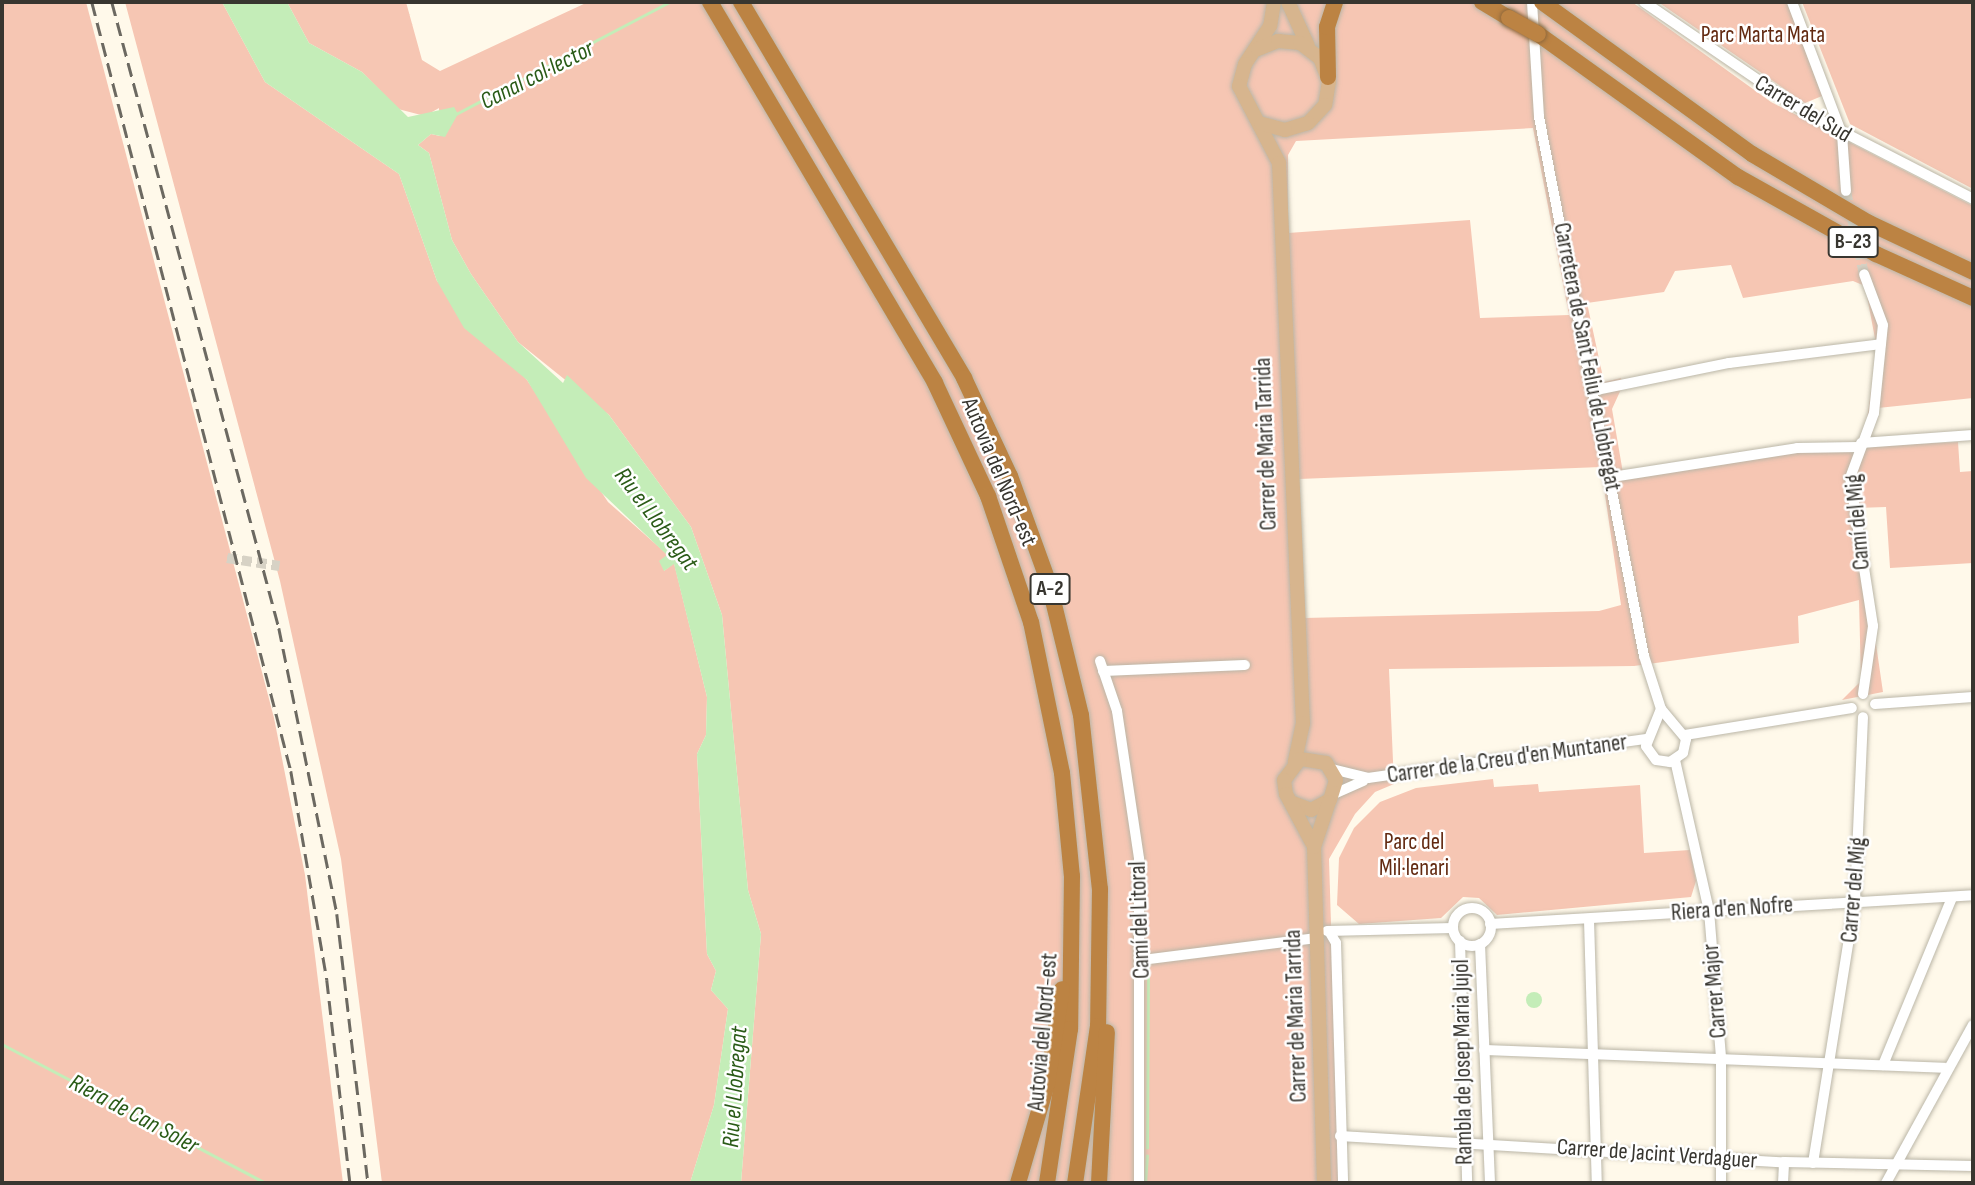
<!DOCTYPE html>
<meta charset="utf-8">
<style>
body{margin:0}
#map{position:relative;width:1975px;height:1185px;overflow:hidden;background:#fff9ea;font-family:"Sofia Sans Condensed",sans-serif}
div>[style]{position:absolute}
.green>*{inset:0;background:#f6c6b3}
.water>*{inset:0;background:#c4edb8}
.round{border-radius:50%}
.stream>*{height:2.5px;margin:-1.25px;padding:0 1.25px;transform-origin:1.25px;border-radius:1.25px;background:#c4edb8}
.minor-tunnel>*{height:10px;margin-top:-5px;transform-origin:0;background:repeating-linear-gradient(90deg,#d7d2c5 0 10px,transparent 0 15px)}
.roads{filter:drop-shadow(0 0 2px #bbb6a7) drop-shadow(0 0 2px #bbb6a7)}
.minor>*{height:10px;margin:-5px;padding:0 5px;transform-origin:5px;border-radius:5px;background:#fff}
.minor>.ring{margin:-5px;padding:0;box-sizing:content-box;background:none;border:10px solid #fff;border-radius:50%}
.major>*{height:14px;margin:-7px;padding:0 7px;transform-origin:7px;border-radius:7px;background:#d7b58e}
.highway>*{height:16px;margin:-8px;padding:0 8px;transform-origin:8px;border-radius:8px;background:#bc8343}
.rail>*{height:2.5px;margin-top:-1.25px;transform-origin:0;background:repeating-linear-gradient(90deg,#6c6961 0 14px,transparent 0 21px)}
.bridges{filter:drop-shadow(0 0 2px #8e683c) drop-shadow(0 0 2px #8e683c)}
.highway-bridge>*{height:16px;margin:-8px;padding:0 8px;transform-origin:8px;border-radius:8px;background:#bc8343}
span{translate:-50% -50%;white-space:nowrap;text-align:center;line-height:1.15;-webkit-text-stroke:5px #fff;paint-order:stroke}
.shield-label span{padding:2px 5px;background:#fff;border:2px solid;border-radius:5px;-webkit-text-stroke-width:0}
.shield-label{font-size:21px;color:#383630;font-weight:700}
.park-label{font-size:23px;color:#622910}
.street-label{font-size:23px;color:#383630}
.water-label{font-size:24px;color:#2a5b17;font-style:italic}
.frame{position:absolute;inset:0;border:4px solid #383630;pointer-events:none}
</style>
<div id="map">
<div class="green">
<div style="clip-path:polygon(2px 2px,86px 2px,274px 718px,305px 875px,343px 1183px,2px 1183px)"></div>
<div style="clip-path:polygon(125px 2px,222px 2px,265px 82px,399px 174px,437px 281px,527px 380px,608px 502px,668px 555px,664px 571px,674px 563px,707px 697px,706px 735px,697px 754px,707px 954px,716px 971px,711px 990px,728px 1009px,714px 1105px,690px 1183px,382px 1183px,341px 859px,280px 581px)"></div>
<div style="clip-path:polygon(evenodd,287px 2px,406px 2px,422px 60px,440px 71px,588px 2px,1632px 2px,1771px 102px,1973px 206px,1973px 398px,1878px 408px,1869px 446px,1958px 442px,1960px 472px,1973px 471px,1973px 563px,1890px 568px,1886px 507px,1856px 508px,1883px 692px,1842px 700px,1861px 681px,1859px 600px,1798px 616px,1799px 643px,1634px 666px,1389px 669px,1394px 784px,1375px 792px,1355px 814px,1329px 859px,1339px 1183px,741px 1183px,761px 934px,748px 890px,722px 615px,691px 527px,609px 415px,518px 342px,471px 274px,452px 240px,429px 153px,418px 145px,431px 134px,440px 136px,439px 108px,425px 116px,398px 109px,362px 72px,309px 43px,287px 2px,1533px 128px,1569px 315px,1480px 318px,1470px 220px,1288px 233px,1288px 155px,1296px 141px,1533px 128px,287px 2px,1731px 265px,1743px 298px,1853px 281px,1865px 286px,1877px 349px,1865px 433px,1852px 445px,1623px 473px,1612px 409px,1623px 385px,1621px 378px,1604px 382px,1587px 303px,1664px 292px,1675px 271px,1731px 265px,287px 2px,1601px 467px,1621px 605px,1599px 611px,1304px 618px,1299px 479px,1601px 467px)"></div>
<div style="clip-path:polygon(1658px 2px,1787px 2px,1822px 96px,1805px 103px)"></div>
<div style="clip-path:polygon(1802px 2px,1973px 2px,1973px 189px,1850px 124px)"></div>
<div style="clip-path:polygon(1493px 779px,1494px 787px,1538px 784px,1539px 792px,1640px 785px,1644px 853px,1690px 850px,1696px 881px,1691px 897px,1497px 915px,1479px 898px,1463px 897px,1441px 918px,1359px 924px,1337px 905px,1339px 858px,1354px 828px,1380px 802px,1416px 788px)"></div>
</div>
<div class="water">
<div style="clip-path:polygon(222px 2px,287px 2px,309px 43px,362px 72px,408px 117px,454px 107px,458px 114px,445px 137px,431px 134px,418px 145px,429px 153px,452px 240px,471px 274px,518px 342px,563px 383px,567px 375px,609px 415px,691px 527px,722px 615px,748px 890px,761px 934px,741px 1183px,690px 1183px,714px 1105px,728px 1009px,711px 990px,716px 971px,707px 954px,697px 754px,706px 735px,707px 697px,674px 564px,664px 571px,659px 561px,667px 555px,586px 478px,527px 380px,464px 328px,437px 281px,399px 174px,265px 82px)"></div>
<div class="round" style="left:1526px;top:992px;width:16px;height:16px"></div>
</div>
<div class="stream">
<div style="left:456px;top:114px;width:241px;rotate:-27.7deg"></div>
<div style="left:2px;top:1044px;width:298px;rotate:27.8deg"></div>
<div style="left:1147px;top:1148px;width:184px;rotate:-89.7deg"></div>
<div style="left:1145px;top:1183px;width:27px;rotate:-86deg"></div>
</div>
<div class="minor-tunnel">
<div style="left:1846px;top:191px;width:85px;rotate:77.8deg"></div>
<div style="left:227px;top:558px;width:53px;rotate:8.7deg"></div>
</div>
<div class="roads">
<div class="minor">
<div style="left:1532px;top:2px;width:115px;rotate:86.5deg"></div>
<div style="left:1539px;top:117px;width:549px;rotate:78.98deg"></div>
<div style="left:1644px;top:656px;width:56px;rotate:72.2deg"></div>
<div style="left:1661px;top:709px;width:39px;rotate:50deg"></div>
<div style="left:1686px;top:739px;width:14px;rotate:102deg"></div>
<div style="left:1683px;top:753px;width:16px;rotate:145deg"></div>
<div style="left:1670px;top:762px;width:14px;rotate:-172deg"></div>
<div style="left:1656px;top:760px;width:17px;rotate:-126deg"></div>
<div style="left:1646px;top:746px;width:40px;rotate:-68deg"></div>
<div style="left:1644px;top:2px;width:196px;rotate:34.4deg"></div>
<div style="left:1806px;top:113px;width:188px;rotate:27.2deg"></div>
<div style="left:1792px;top:2px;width:141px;rotate:69.3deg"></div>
<div style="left:1842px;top:134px;width:57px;rotate:86deg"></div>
<div style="left:1596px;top:390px;width:136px;rotate:-11.5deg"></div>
<div style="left:1729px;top:363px;width:153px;rotate:-7.1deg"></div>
<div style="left:1861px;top:443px;width:112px;rotate:-4.1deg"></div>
<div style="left:1612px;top:477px;width:187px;rotate:-8.9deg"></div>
<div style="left:1797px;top:448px;width:61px;rotate:-0.9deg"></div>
<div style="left:1100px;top:661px;width:53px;rotate:71.2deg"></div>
<div style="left:1117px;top:711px;width:150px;rotate:81.5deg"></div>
<div style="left:1139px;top:859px;width:324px;rotate:90deg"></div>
<div style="left:1103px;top:671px;width:142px;rotate:-2.4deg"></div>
<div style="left:1863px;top:694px;width:69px;rotate:-81.6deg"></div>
<div style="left:1873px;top:626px;width:150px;rotate:-98.8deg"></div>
<div style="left:1850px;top:478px;width:69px;rotate:-69.7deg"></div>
<div style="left:1874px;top:413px;width:88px;rotate:-84.2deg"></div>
<div style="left:1883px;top:325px;width:54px;rotate:-110.4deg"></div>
<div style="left:1875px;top:704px;width:98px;rotate:-4.1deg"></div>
<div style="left:1685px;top:735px;width:169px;rotate:-9.2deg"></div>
<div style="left:1675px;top:760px;width:155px;rotate:77.3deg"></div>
<div style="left:1709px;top:911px;width:146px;rotate:85.3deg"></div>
<div style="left:1721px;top:1057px;width:126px;rotate:90deg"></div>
<div style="left:1332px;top:769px;width:37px;rotate:14deg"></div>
<div style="left:1368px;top:778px;width:281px;rotate:-8deg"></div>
<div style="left:1334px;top:794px;width:32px;rotate:-24deg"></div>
<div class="ring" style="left:1453px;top:908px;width:28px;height:28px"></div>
<div style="left:1589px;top:920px;width:263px;rotate:88.3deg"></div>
<div style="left:1490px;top:924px;width:484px;rotate:-3.4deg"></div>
<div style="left:1327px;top:931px;width:126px;rotate:-1.4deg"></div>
<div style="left:1329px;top:931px;width:14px;rotate:60deg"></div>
<div style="left:1336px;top:943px;width:240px;rotate:88.3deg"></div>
<div style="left:1460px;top:941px;width:242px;rotate:88.3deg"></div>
<div style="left:1480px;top:944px;width:239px;rotate:87.6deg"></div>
<div style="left:1142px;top:960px;width:175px;rotate:-7.2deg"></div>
<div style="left:1484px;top:1050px;width:461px;rotate:2.2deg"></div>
<div style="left:1883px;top:1065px;width:181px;rotate:-67.6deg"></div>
<div style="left:1340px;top:1136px;width:445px;rotate:3.4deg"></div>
<div style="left:1784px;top:1162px;width:189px;rotate:1.2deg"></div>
<div style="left:1813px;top:1163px;width:266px;rotate:-80.9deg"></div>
<div style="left:1855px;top:900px;width:183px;rotate:-87.5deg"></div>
<div style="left:1783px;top:1183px;width:21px;rotate:-87deg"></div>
<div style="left:1886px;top:1183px;width:180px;rotate:-61.2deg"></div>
</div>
<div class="major">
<div style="left:1274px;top:2px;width:24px;rotate:99deg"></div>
<div style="left:1270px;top:26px;width:45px;rotate:123.3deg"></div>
<div style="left:1245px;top:64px;width:23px;rotate:105deg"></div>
<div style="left:1239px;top:86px;width:87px;rotate:62.5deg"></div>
<div style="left:1279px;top:163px;width:561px;rotate:87.55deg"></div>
<div style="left:1303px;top:723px;width:40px;rotate:102deg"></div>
<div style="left:1288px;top:2px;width:48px;rotate:65.6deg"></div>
<div style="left:1258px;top:49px;width:22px;rotate:-22deg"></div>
<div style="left:1278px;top:41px;width:22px;rotate:5deg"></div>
<div style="left:1300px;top:43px;width:25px;rotate:37deg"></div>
<div style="left:1320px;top:58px;width:25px;rotate:69deg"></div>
<div style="left:1329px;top:81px;width:24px;rotate:99deg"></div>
<div style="left:1325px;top:105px;width:25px;rotate:133deg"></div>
<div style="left:1308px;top:123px;width:24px;rotate:163deg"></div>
<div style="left:1285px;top:130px;width:24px;rotate:-165deg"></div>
<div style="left:1293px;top:803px;width:19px;rotate:21deg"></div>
<div style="left:1311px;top:810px;width:21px;rotate:-28deg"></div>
<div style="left:1330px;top:800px;width:21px;rotate:-73deg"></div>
<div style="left:1336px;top:780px;width:20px;rotate:-120deg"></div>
<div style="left:1326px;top:763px;width:26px;rotate:-171deg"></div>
<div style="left:1300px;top:759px;width:26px;rotate:127deg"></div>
<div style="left:1284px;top:780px;width:14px;rotate:82deg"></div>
<div style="left:1286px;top:794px;width:55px;rotate:62deg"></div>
<div style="left:1324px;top:1183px;width:336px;rotate:-91.7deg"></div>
<div style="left:1314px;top:847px;width:47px;rotate:-71.6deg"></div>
</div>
<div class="highway">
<div style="left:710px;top:2px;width:442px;rotate:59.4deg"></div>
<div style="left:935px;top:383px;width:125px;rotate:64.9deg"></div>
<div style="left:988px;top:496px;width:133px;rotate:71.2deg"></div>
<div style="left:1031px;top:622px;width:154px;rotate:78.4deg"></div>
<div style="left:1062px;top:773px;width:103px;rotate:84.5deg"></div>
<div style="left:1072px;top:876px;width:153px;rotate:90.7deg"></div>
<div style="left:1070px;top:1029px;width:156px;rotate:98.5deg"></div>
<div style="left:741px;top:2px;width:437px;rotate:59.3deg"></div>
<div style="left:964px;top:378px;width:108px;rotate:64.9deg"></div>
<div style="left:1010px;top:476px;width:115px;rotate:70.1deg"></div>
<div style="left:1049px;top:584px;width:135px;rotate:76.3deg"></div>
<div style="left:1081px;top:715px;width:175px;rotate:83.8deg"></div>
<div style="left:1100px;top:889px;width:137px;rotate:90.8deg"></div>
<div style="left:1098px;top:1026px;width:159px;rotate:98.3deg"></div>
<div style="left:1482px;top:2px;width:31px;rotate:31deg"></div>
<div style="left:1542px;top:2px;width:259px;rotate:35.9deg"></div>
<div style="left:1752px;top:154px;width:136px;rotate:30.5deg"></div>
<div style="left:1869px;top:223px;width:115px;rotate:25.2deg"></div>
<div style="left:1538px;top:34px;width:246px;rotate:35.6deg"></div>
<div style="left:1738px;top:177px;width:158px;rotate:29.2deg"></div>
<div style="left:1876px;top:254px;width:107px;rotate:24.4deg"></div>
<div style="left:1328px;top:77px;width:50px;rotate:-91.1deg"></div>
<div style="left:1327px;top:27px;width:26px;rotate:-72deg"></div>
<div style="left:1018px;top:1183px;width:103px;rotate:-73.7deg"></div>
<div style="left:1047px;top:1084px;width:96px;rotate:-81deg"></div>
<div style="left:1099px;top:1183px;width:151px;rotate:-87deg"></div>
</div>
</div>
<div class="rail">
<div style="left:92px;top:2px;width:794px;rotate:75.49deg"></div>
<div style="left:291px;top:771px;width:212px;rotate:80.2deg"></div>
<div style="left:327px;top:980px;width:204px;rotate:83.5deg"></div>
<div style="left:112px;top:2px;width:648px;rotate:75.06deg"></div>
<div style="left:279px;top:628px;width:292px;rotate:78.5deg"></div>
<div style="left:337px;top:914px;width:271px;rotate:83.4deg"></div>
</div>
<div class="bridges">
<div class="highway-bridge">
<div style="left:1509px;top:18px;width:33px;rotate:29deg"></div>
</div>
</div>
<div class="shield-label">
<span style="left:1853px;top:242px">B-23</span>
<span style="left:1050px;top:589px">A-2</span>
</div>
<div class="park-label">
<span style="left:1763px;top:35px">Parc Marta Mata</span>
<span style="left:1414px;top:855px">Parc del<br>Mil·lenari</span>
</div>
<div class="street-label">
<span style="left:1803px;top:109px;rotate:31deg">Carrer del Sud</span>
<span style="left:1587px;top:357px;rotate:79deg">Carretera de Sant Feliu de Llobregat</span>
<span style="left:1266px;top:444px;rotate:-92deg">Carrer de Maria Tarrida</span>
<span style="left:999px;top:472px;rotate:67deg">Autovia del Nord-est</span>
<span style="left:1858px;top:522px;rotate:-95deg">Camí del Mig</span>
<span style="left:1507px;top:759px;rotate:-8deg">Carrer de la Creu d'en Muntaner</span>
<span style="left:1854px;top:890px;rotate:-85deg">Carrer del Mig</span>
<span style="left:1732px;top:909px;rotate:-4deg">Riera d'en Nofre</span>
<span style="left:1140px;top:920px;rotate:-92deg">Camí del Litoral</span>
<span style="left:1715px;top:991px;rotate:-95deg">Carrer Major</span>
<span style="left:1296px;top:1016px;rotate:-92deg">Carrer de Maria Tarrida</span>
<span style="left:1043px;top:1032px;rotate:-85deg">Autovia del Nord-est</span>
<span style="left:1463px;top:1062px;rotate:-91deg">Rambla de Josep Maria Jujol</span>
<span style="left:1657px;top:1154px;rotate:4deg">Carrer de Jacint Verdaguer</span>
</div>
<div class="water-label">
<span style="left:537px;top:75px;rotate:-27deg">Canal col·lector</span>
<span style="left:656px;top:519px;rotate:53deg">Riu el Llobregat</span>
<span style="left:735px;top:1087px;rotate:-86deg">Riu el Llobregat</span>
<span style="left:134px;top:1114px;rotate:28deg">Riera de Can Soler</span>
</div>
<div class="frame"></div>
</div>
